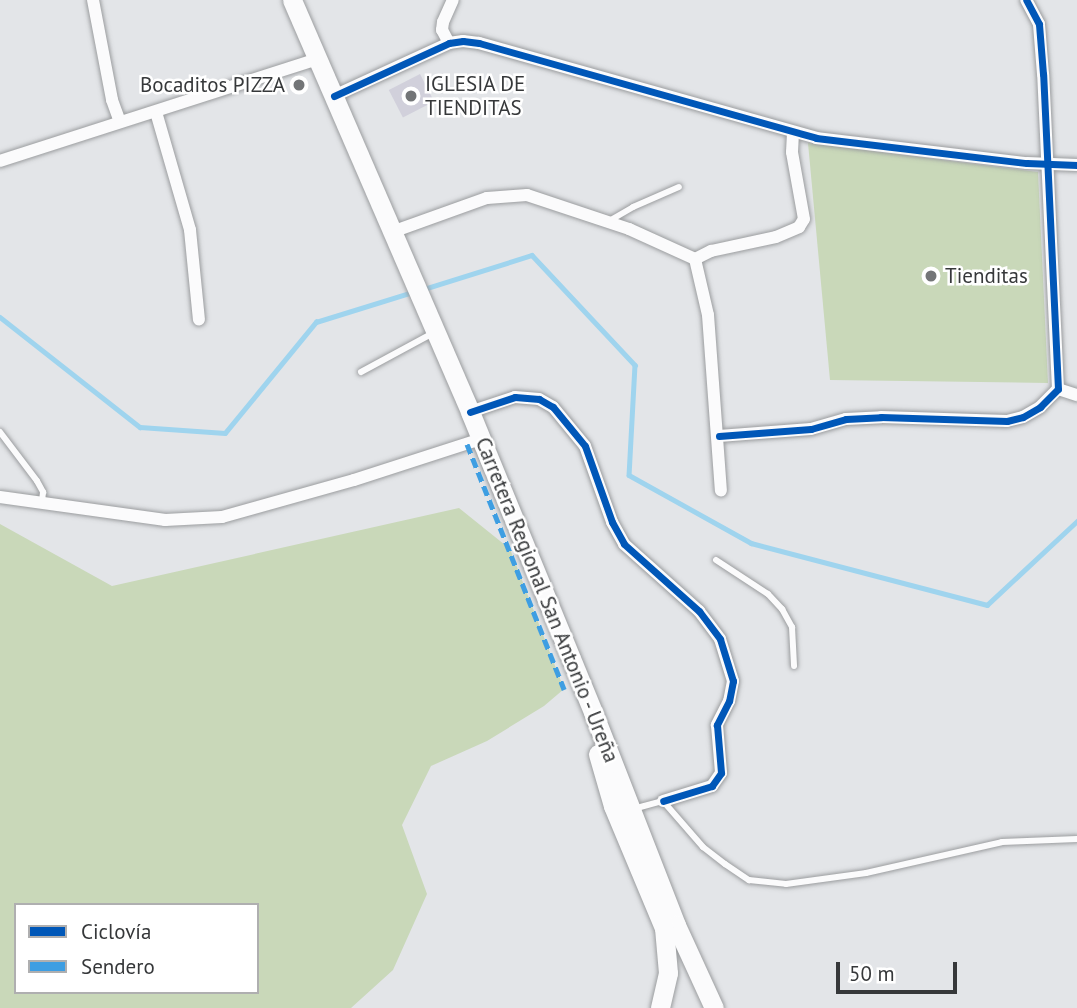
<!DOCTYPE html>
<meta charset="utf-8">
<style>
body{margin:0}
#map{position:relative;width:1077px;height:1008px;overflow:hidden;background:#e3e5e8;font-family:"PT Sans",sans-serif}
div>[style]{position:absolute}
.green>*{inset:0;background:#c9d8b9}
.stream>*{height:4.5px;margin:-2.25px;padding:0 2.25px;transform-origin:2.25px;border-radius:2.25px;background:#9fd4ee}
.building>*{inset:0;background:#d1d0db;transform-origin:0 0}
.roads{filter:drop-shadow(0 0 2px #9b9d9f) drop-shadow(0 0 2px #9b9d9f)}
.lane>*{height:6px;margin:-3px;padding:0 3px;transform-origin:3px;border-radius:3px;background:#fbfbfc}
.street>*{height:12px;margin:-6px;padding:0 6px;transform-origin:6px;border-radius:6px;background:#fbfbfc}
.primary>*{height:19px;margin:-9.5px;padding:0 9.5px;transform-origin:9.5px;border-radius:9.5px;background:#fbfbfc}
.quiet>*{height:5px;margin-top:-2.5px;transform-origin:0;background:repeating-linear-gradient(90deg,#3e9ee2 0 10px,transparent 0 15px)}
.cycleway>*{height:7px;margin:-3.5px;padding:0 3.5px;transform-origin:3.5px;border-radius:3.5px;background:#0057b8}
.dots>*{width:19px;height:19px;translate:-50% -50%;box-sizing:border-box;border:4px solid #fff;border-radius:50%}
span{translate:-50% -50%;white-space:nowrap;text-align:center;line-height:1.15;-webkit-text-stroke:5px #fff;paint-order:stroke}
.poi-label{font-size:21px;color:#36383a}
.left{translate:0 -50%;text-align:left}
.right{translate:-100% -50%;text-align:right}
.street-label{font-size:21px;color:#36383a}
.legend{position:absolute;left:14px;top:903px;width:245px;height:91px;box-sizing:border-box;background:#fff;border:2px solid #afafb0;margin:0;padding:9px 12px;list-style:none;font-size:21px;color:#36383a}
.legend li{display:flex;align-items:center;gap:14px;height:35px}
.legend b{width:35px;border:2px solid #afafb0}
.scale{position:absolute;left:836px;top:962px;width:121px;height:32px;box-sizing:border-box;border:4px solid #36383a;border-top:0;padding-left:9px;font-size:21px;line-height:24px;white-space:nowrap;color:#36383a;-webkit-text-stroke:5px #fff;paint-order:stroke}
</style>
<div id="map">
<div class="green">
<div style="clip-path:polygon(808px 143px,1038px 172px,1048px 383px,830px 380px)"></div>
<div style="clip-path:polygon(evenodd,459px 508px,510px 549px,564px 689px,544px 706px,487px 741px,431px 766px,402px 825px,427px 894px,393px 970px,351px 1008px,0 1008px,0 524px,112px 586px,459px 508px,16px 905px,257px 905px,257px 992px,16px 992px,16px 905px)"></div>
</div>
<div class="stream">
<div style="left:421px;top:290px;width:116px;rotate:-17.5deg"></div>
<div style="left:532px;top:255px;width:151px;rotate:46.9deg"></div>
<div style="left:635px;top:365px;width:110px;rotate:93.1deg"></div>
<div style="left:629px;top:475px;width:140px;rotate:29.1deg"></div>
<div style="left:751px;top:543px;width:244px;rotate:14.7deg"></div>
<div style="left:987px;top:605px;width:123px;rotate:-43deg"></div>
<div style="left:0;top:317px;width:178px;rotate:38.2deg"></div>
<div style="left:140px;top:427px;width:85px;rotate:4deg"></div>
<div style="left:225px;top:433px;width:144px;rotate:-50.7deg"></div>
<div style="left:316px;top:322px;width:102px;rotate:-17.2deg"></div>
</div>
<div class="building">
<div style="left:420px;top:74px;width:31px;height:35px;rotate:63deg"></div>
</div>
<div class="roads">
<div class="lane">
<div style="left:609px;top:221px;width:28px;rotate:-30deg"></div>
<div style="left:633px;top:207px;width:50px;rotate:-23.5deg"></div>
<div style="left:361px;top:372px;width:82px;rotate:-28.4deg"></div>
<div style="left:0;top:432px;width:61px;rotate:52.9deg"></div>
<div style="left:37px;top:481px;width:13px;rotate:61deg"></div>
<div style="left:43px;top:492px;width:10px;rotate:96deg"></div>
<div style="left:716px;top:560px;width:62px;rotate:33.2deg"></div>
<div style="left:768px;top:594px;width:21px;rotate:47deg"></div>
<div style="left:782px;top:609px;width:21px;rotate:61deg"></div>
<div style="left:792px;top:627px;width:39px;rotate:87deg"></div>
<div style="left:633px;top:809px;width:31px;rotate:-15deg"></div>
<div style="left:663px;top:801px;width:61px;rotate:49deg"></div>
<div style="left:703px;top:847px;width:28px;rotate:38deg"></div>
<div style="left:725px;top:864px;width:29px;rotate:34deg"></div>
<div style="left:749px;top:880px;width:37px;rotate:6deg"></div>
<div style="left:786px;top:884px;width:81px;rotate:-7.8deg"></div>
<div style="left:866px;top:873px;width:139px;rotate:-12.8deg"></div>
<div style="left:1002px;top:842px;width:75px;rotate:-2.3deg"></div>
</div>
<div class="street">
<div style="left:93px;top:0;width:102px;rotate:79.2deg"></div>
<div style="left:112px;top:100px;width:23px;rotate:70deg"></div>
<div style="left:449px;top:43px;width:15px;rotate:-118deg"></div>
<div style="left:442px;top:30px;width:8px;rotate:-83deg"></div>
<div style="left:443px;top:22px;width:24px;rotate:-66deg"></div>
<div style="left:334px;top:96px;width:127px;rotate:-24.7deg"></div>
<div style="left:449px;top:43px;width:14px;rotate:-8deg"></div>
<div style="left:463px;top:41px;width:16px;rotate:7deg"></div>
<div style="left:479px;top:43px;width:350px;rotate:15.7deg"></div>
<div style="left:816px;top:138px;width:212px;rotate:6.8deg"></div>
<div style="left:1027px;top:163px;width:50px;rotate:2.3deg"></div>
<div style="left:156px;top:112px;width:123px;rotate:73.9deg"></div>
<div style="left:190px;top:230px;width:90px;rotate:84.3deg"></div>
<div style="left:0;top:161px;width:334px;rotate:-17.8deg"></div>
<div style="left:392px;top:232px;width:101px;rotate:-19.7deg"></div>
<div style="left:487px;top:198px;width:40px;rotate:-4.3deg"></div>
<div style="left:527px;top:195px;width:108px;rotate:18.4deg"></div>
<div style="left:629px;top:229px;width:72px;rotate:24.4deg"></div>
<div style="left:695px;top:259px;width:57px;rotate:76.9deg"></div>
<div style="left:708px;top:315px;width:176px;rotate:85.8deg"></div>
<div style="left:695px;top:259px;width:18px;rotate:-27deg"></div>
<div style="left:711px;top:251px;width:66px;rotate:-12.2deg"></div>
<div style="left:776px;top:237px;width:25px;rotate:-23deg"></div>
<div style="left:799px;top:227px;width:9px;rotate:-58deg"></div>
<div style="left:804px;top:219px;width:68px;rotate:-100.2deg"></div>
<div style="left:792px;top:152px;width:20px;rotate:-87deg"></div>
<div style="left:1058px;top:389px;width:20px;rotate:18deg"></div>
<div style="left:470px;top:412px;width:47px;rotate:-18.4deg"></div>
<div style="left:515px;top:397px;width:24px;rotate:5deg"></div>
<div style="left:539px;top:399px;width:16px;rotate:30deg"></div>
<div style="left:553px;top:407px;width:50px;rotate:50.6deg"></div>
<div style="left:585px;top:446px;width:81px;rotate:70.4deg"></div>
<div style="left:612px;top:522px;width:25px;rotate:61deg"></div>
<div style="left:624px;top:544px;width:101px;rotate:41.8deg"></div>
<div style="left:699px;top:611px;width:35px;rotate:53deg"></div>
<div style="left:720px;top:639px;width:44px;rotate:72.8deg"></div>
<div style="left:733px;top:681px;width:20px;rotate:101deg"></div>
<div style="left:729px;top:701px;width:27px;rotate:117deg"></div>
<div style="left:717px;top:725px;width:48px;rotate:85.2deg"></div>
<div style="left:721px;top:773px;width:16px;rotate:125deg"></div>
<div style="left:712px;top:786px;width:51px;rotate:163deg"></div>
<div style="left:719px;top:436px;width:92px;rotate:-4.4deg"></div>
<div style="left:811px;top:429px;width:36px;rotate:-16deg"></div>
<div style="left:846px;top:419px;width:35px;rotate:-3deg"></div>
<div style="left:881px;top:417px;width:126px;rotate:1.8deg"></div>
<div style="left:1007px;top:421px;width:16px;rotate:-14deg"></div>
<div style="left:1023px;top:417px;width:20px;rotate:-30deg"></div>
<div style="left:1040px;top:407px;width:25px;rotate:-45deg"></div>
<div style="left:1058px;top:389px;width:315px;rotate:-92.7deg"></div>
<div style="left:1043px;top:74px;width:50px;rotate:-94.6deg"></div>
<div style="left:1039px;top:24px;width:27px;rotate:-118deg"></div>
<div style="left:0;top:497px;width:167px;rotate:7.9deg"></div>
<div style="left:165px;top:520px;width:57px;rotate:-3deg"></div>
<div style="left:222px;top:517px;width:137px;rotate:-15.7deg"></div>
<div style="left:354px;top:480px;width:133px;rotate:-17.9deg"></div>
</div>
<div class="primary">
<div style="left:292px;top:0;width:449px;rotate:66.6deg"></div>
<div style="left:470px;top:412px;width:324px;rotate:67.7deg"></div>
<div style="left:593px;top:712px;width:229px;rotate:68.7deg"></div>
<div style="left:676px;top:925px;width:91px;rotate:65.4deg"></div>
<div style="left:598px;top:754px;width:54px;rotate:73.9deg"></div>
<div style="left:613px;top:806px;width:132px;rotate:67.3deg"></div>
<div style="left:664px;top:928px;width:45px;rotate:84.9deg"></div>
<div style="left:668px;top:973px;width:36px;rotate:103deg"></div>
</div>
</div>
<div class="quiet">
<div style="left:467px;top:444px;width:264px;rotate:68.4deg"></div>
</div>
<div class="cycleway">
<div style="left:334px;top:96px;width:127px;rotate:-24.7deg"></div>
<div style="left:449px;top:43px;width:14px;rotate:-8deg"></div>
<div style="left:463px;top:41px;width:16px;rotate:7deg"></div>
<div style="left:479px;top:43px;width:350px;rotate:15.7deg"></div>
<div style="left:816px;top:138px;width:212px;rotate:6.8deg"></div>
<div style="left:1027px;top:163px;width:50px;rotate:2.3deg"></div>
<div style="left:470px;top:412px;width:47px;rotate:-18.4deg"></div>
<div style="left:515px;top:397px;width:24px;rotate:5deg"></div>
<div style="left:539px;top:399px;width:16px;rotate:30deg"></div>
<div style="left:553px;top:407px;width:50px;rotate:50.6deg"></div>
<div style="left:585px;top:446px;width:81px;rotate:70.4deg"></div>
<div style="left:612px;top:522px;width:25px;rotate:61deg"></div>
<div style="left:624px;top:544px;width:101px;rotate:41.8deg"></div>
<div style="left:699px;top:611px;width:35px;rotate:53deg"></div>
<div style="left:720px;top:639px;width:44px;rotate:72.8deg"></div>
<div style="left:733px;top:681px;width:20px;rotate:101deg"></div>
<div style="left:729px;top:701px;width:27px;rotate:117deg"></div>
<div style="left:717px;top:725px;width:48px;rotate:85.2deg"></div>
<div style="left:721px;top:773px;width:16px;rotate:125deg"></div>
<div style="left:712px;top:786px;width:51px;rotate:163deg"></div>
<div style="left:719px;top:436px;width:92px;rotate:-4.4deg"></div>
<div style="left:811px;top:429px;width:36px;rotate:-16deg"></div>
<div style="left:846px;top:419px;width:35px;rotate:-3deg"></div>
<div style="left:881px;top:417px;width:126px;rotate:1.8deg"></div>
<div style="left:1007px;top:421px;width:16px;rotate:-14deg"></div>
<div style="left:1023px;top:417px;width:20px;rotate:-30deg"></div>
<div style="left:1040px;top:407px;width:25px;rotate:-45deg"></div>
<div style="left:1058px;top:389px;width:315px;rotate:-92.7deg"></div>
<div style="left:1043px;top:74px;width:50px;rotate:-94.6deg"></div>
<div style="left:1039px;top:24px;width:27px;rotate:-118deg"></div>
</div>
<div class="dots">
<div style="left:299px;top:85px;background:#737577"></div>
<div style="left:411px;top:96px;background:#737577"></div>
<div style="left:931px;top:276px;background:#737577"></div>
</div>
<div class="poi-label">
<span class="left" style="left:425px;top:96px">IGLESIA DE<br>TIENDITAS</span>
<span class="right" style="left:285px;top:85px">Bocaditos PIZZA</span>
<span class="left" style="left:945px;top:276px">Tienditas</span>
</div>
<div class="street-label">
<span style="left:547px;top:600px;rotate:68deg">Carretera Regional San Antonio - Ureña</span>
</div>
<ul class="legend">
<li><b style="height:9px;background:#0057b8"></b>Ciclovía</li>
<li><b style="height:9px;background:#3e9ee2"></b>Sendero</li>
</ul>
<div class="scale">50 m</div>
</div>
